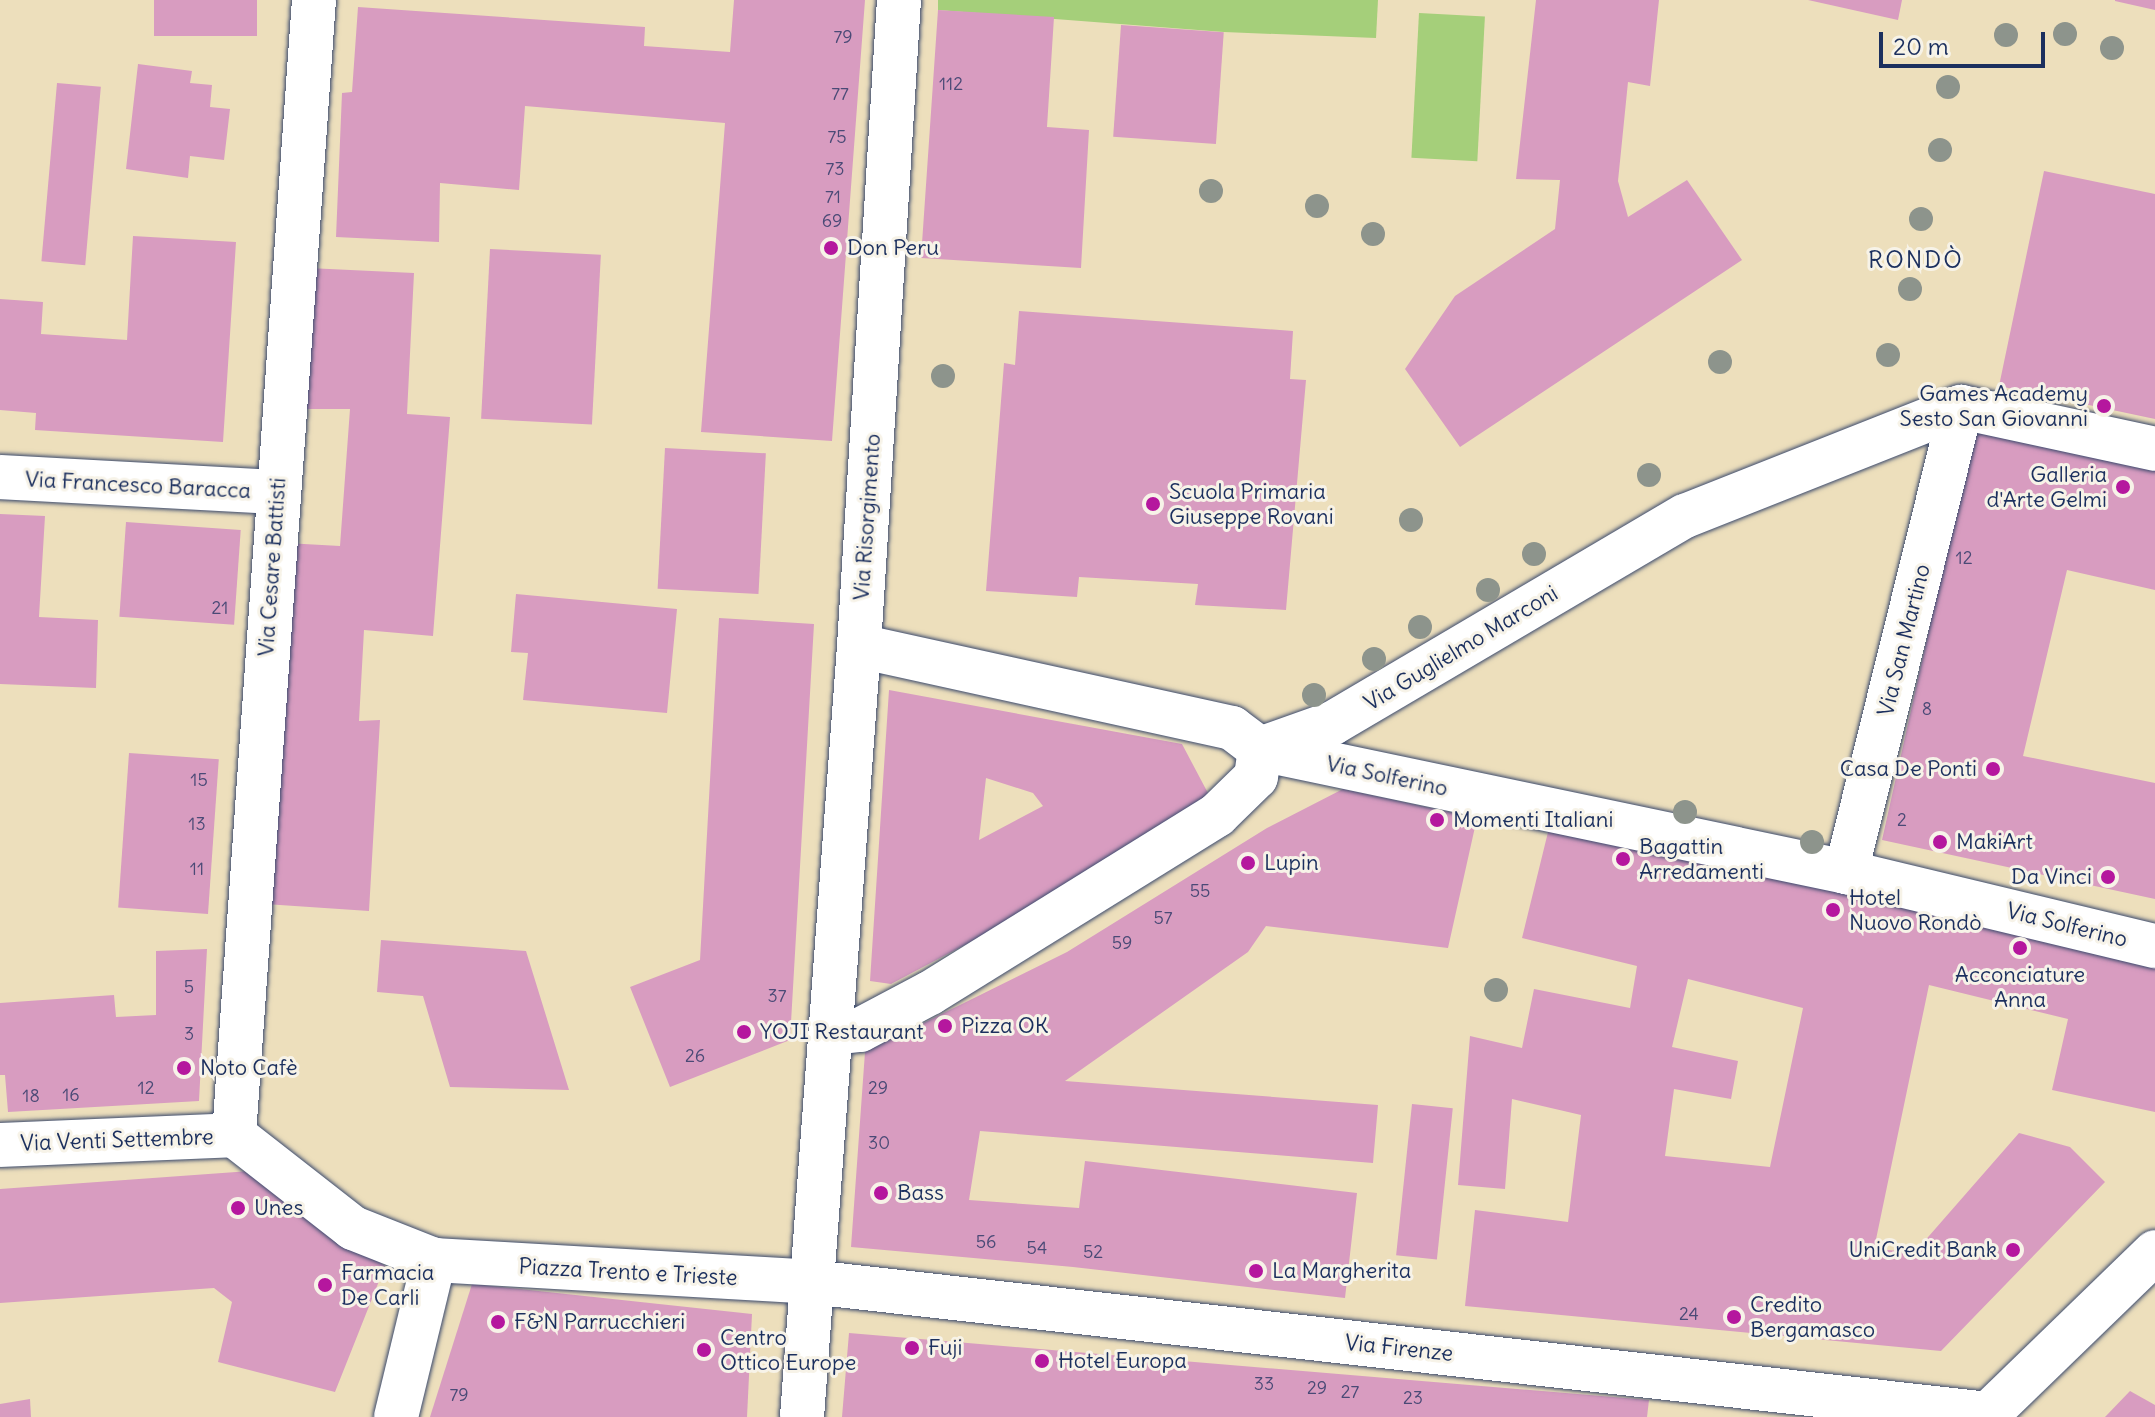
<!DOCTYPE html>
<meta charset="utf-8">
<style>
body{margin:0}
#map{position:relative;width:2155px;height:1417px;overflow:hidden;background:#eddfbc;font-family:Delius,sans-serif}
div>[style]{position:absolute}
.green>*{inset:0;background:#a5cf7a;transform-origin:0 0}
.building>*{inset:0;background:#d89cc0;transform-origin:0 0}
.roads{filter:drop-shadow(0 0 2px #3a496c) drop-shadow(0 0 2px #3a496c)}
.minor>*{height:44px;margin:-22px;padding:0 22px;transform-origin:22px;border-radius:22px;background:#fff}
.major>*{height:44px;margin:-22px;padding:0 22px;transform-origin:22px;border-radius:22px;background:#fff}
.trees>*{width:24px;height:24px;margin:-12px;border-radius:50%;background:#8d948c}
.dots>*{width:22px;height:22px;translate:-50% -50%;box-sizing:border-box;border:4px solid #f7f3e8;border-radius:50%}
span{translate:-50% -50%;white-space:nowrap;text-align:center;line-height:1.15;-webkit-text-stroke:6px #f7f3e8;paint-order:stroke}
.number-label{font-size:18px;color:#4a4a76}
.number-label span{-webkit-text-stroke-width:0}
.poi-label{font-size:22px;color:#1b2f5e}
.left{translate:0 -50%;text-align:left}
.right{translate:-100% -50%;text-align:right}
.street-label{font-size:22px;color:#1b2f5e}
.neighbourhood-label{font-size:24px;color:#1b2f5e;letter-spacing:2px}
.scale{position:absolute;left:1879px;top:32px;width:166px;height:36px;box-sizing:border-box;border:4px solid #1b2f5e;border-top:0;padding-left:10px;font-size:24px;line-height:28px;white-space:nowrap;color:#1b2f5e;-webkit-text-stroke:6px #f7f3e8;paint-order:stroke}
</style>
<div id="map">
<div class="green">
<div style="clip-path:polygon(938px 0,1378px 0,1376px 38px,1224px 32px,938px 10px)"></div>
<div style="left:1419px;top:13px;width:66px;height:145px;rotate:3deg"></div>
</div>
<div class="building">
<div style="left:154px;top:0;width:103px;height:36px"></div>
<div style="clip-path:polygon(734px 0,865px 0,832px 441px,701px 432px,725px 123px,525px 106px,519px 190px,440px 183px,439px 242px,336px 237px,342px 93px,352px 92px,358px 7px,645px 27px,644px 46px,730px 52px)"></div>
<div style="clip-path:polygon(1536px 0,1659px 0,1650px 86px,1628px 82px,1618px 181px,1628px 217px,1687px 180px,1742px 260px,1460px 447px,1405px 369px,1455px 296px,1555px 229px,1560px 180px,1516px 179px)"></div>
<div style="clip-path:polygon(1808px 0,1902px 0,1898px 20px)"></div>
<div style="clip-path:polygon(2115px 0,2155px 0,2155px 10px,2115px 1px)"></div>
<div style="clip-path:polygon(938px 10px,1054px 17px,1047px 127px,1089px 130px,1081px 268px,921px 258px)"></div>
<div style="left:1121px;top:25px;width:103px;height:112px;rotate:4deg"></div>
<div style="clip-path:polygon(138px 64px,192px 71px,190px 83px,212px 85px,210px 107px,230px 109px,224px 160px,190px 156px,188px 178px,126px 169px)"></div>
<div style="left:57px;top:83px;width:44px;height:179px;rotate:5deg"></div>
<div style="clip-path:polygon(2044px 171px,2155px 194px,2155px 419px,1999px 386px)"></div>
<div style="clip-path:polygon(133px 236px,236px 242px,223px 442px,35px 430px,36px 413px,0 410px,0 299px,43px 302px,41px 334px,127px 340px)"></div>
<div style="left:490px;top:249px;width:111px;height:170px;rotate:3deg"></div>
<div style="clip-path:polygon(308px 268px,414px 273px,407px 414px,450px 417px,433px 636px,364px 630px,359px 721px,380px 720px,369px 911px,265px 904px,286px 543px,340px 546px,350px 409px,302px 409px)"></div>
<div style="clip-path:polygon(1019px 311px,1293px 331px,1290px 379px,1306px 380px,1286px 610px,1195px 605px,1198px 584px,1079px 577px,1077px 597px,986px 591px,1004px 363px,1015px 365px)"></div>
<div style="clip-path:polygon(1974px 429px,2155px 470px,2155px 590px,2067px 570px,2023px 756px,2155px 783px,2155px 899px,1882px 840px)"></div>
<div style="left:665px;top:448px;width:101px;height:141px;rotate:3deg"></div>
<div style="clip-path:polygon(0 514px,45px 516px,39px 617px,98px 620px,96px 688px,0 684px)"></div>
<div style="left:126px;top:522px;width:115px;height:95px;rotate:4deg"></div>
<div style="clip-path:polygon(516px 594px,677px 609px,667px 713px,523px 700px,528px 653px,511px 652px)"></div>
<div style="clip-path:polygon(719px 618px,814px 624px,790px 1040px,670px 1087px,630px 987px,700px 960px)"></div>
<div style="clip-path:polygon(evenodd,889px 690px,1182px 744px,1209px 795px,991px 931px,891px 984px,870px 981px,889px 690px,986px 778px,1033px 793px,1043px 806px,979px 840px,986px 778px)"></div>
<div style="left:129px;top:753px;width:90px;height:155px;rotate:4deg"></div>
<div style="clip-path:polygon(1343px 789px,1477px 818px,1448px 948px,1266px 926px,1248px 952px,1065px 1081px,1378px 1105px,1373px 1163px,980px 1131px,969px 1200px,1079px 1208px,1085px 1161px,1357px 1193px,1345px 1298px,1073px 1267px,851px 1247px,865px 1052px,1067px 952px,1267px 828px)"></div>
<div style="clip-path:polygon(evenodd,1550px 824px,2155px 966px,2155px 1112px,2052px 1090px,2068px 1019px,1929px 985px,1874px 1249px,1915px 1252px,2019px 1133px,2070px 1147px,2105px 1182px,1941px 1351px,1465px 1306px,1475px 1210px,1568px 1222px,1581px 1115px,1512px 1099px,1505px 1189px,1458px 1185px,1470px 1036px,1522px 1048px,1534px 989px,1630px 1008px,1637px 966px,1522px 938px,1550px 824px,1688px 979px,1803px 1008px,1770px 1167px,1665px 1156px,1674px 1089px,1731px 1099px,1738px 1061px,1672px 1047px,1688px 979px)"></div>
<div style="clip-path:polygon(381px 940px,526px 951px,569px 1090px,450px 1087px,423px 996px,377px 992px)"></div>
<div style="clip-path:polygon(207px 949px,199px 1101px,8px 1112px,5px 1075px,0 1075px,0 1003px,114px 995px,116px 1017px,156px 1015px,156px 951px)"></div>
<div style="left:1412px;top:1104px;width:41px;height:152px;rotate:6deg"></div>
<div style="clip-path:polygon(250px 1171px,385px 1266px,335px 1392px,218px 1362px,232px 1302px,214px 1288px,0 1303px,0 1189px)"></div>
<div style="clip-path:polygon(472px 1284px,752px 1314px,747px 1417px,430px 1417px)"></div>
<div style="clip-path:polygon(849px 1333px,1649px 1400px,1647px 1417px,842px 1417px)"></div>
<div style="clip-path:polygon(2130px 1391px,2155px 1405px,2155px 1417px,2105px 1417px)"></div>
<div style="clip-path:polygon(30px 1399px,31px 1417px,0 1417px,0 1404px)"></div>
</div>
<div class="roads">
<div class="minor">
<div style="left:0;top:477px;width:277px;rotate:3.1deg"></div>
<div style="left:859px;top:646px;width:382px;rotate:12.4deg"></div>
<div style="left:1232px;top:728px;width:35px;rotate:37deg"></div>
<div style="left:1260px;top:749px;width:599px;rotate:11.85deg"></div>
<div style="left:1846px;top:872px;width:318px;rotate:13.5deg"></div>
<div style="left:1260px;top:749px;width:77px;rotate:-19.6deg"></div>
<div style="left:1333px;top:723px;width:408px;rotate:-30.5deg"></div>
<div style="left:1685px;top:516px;width:297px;rotate:-21.6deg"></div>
<div style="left:1961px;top:407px;width:198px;rotate:12.2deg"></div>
<div style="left:1846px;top:872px;width:479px;rotate:-76.1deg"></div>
<div style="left:831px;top:1033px;width:29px;rotate:-6deg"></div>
<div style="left:860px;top:1030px;width:79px;rotate:-27.9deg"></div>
<div style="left:930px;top:993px;width:338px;rotate:-31.8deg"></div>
<div style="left:1217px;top:815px;width:54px;rotate:-44.3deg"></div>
<div style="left:1256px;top:777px;width:28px;rotate:-82deg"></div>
<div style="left:234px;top:1135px;width:151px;rotate:38deg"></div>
<div style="left:353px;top:1228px;width:87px;rotate:21.6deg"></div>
<div style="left:434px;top:1260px;width:378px;rotate:3.3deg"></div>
<div style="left:811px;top:1282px;width:1183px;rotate:6.4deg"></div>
<div style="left:234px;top:1135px;width:1138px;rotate:-85.97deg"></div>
<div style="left:0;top:1145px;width:234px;rotate:-2.4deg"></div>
<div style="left:396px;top:1417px;width:162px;rotate:-76.4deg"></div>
<div style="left:802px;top:1417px;width:773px;rotate:-85.77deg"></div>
<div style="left:859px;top:646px;width:647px;rotate:-86.46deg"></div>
</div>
<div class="major">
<div style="left:1985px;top:1417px;width:237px;rotate:-44.1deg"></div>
</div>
</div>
<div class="trees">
<div style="left:2065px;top:34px"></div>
<div style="left:2006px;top:35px"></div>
<div style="left:2112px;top:48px"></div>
<div style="left:1948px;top:87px"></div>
<div style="left:1940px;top:150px"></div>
<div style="left:1211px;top:191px"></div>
<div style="left:1317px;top:206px"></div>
<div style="left:1921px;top:219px"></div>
<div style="left:1373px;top:234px"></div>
<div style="left:1910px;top:289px"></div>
<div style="left:1888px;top:355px"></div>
<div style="left:1720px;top:362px"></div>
<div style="left:943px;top:376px"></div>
<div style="left:1649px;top:475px"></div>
<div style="left:1411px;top:520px"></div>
<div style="left:1534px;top:554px"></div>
<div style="left:1488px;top:590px"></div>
<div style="left:1420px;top:627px"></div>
<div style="left:1374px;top:659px"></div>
<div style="left:1314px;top:695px"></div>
<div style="left:1685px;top:812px"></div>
<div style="left:1812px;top:842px"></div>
<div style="left:1496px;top:990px"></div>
</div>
<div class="dots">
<div style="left:831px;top:248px;background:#b5179e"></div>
<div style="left:2104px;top:406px;background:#b5179e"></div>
<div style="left:2123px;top:487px;background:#b5179e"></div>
<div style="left:1153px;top:504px;background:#b5179e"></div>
<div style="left:1993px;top:769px;background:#b5179e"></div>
<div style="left:1437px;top:820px;background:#b5179e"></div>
<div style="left:1940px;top:842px;background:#b5179e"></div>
<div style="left:1623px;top:859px;background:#b5179e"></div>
<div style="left:1248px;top:863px;background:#b5179e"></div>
<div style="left:2108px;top:877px;background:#b5179e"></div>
<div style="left:1833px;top:910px;background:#b5179e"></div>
<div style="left:2020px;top:948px;background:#b5179e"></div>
<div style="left:945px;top:1026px;background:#b5179e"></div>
<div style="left:744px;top:1032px;background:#b5179e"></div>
<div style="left:184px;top:1068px;background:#b5179e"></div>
<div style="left:881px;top:1193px;background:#b5179e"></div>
<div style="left:238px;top:1208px;background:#b5179e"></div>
<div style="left:2013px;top:1250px;background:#b5179e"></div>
<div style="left:1256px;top:1271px;background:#b5179e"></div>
<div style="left:325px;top:1285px;background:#b5179e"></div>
<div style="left:1734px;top:1317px;background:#b5179e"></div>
<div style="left:498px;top:1322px;background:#b5179e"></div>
<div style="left:912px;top:1348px;background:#b5179e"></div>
<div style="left:704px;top:1350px;background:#b5179e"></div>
<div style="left:1042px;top:1361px;background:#b5179e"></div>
</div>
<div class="number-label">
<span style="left:843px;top:37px">79</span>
<span style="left:951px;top:84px">112</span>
<span style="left:840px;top:94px">77</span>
<span style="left:837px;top:137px">75</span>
<span style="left:835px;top:169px">73</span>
<span style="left:833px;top:197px">71</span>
<span style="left:832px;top:221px">69</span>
<span style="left:1964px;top:558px">12</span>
<span style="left:220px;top:608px">21</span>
<span style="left:1927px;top:709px">8</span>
<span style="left:199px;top:780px">15</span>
<span style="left:1902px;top:820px">2</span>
<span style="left:197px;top:824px">13</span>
<span style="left:197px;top:869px">11</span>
<span style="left:1200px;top:891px">55</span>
<span style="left:1163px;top:918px">57</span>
<span style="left:1122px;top:943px">59</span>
<span style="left:189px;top:987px">5</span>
<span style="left:777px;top:996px">37</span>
<span style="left:189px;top:1034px">3</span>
<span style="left:695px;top:1056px">26</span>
<span style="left:146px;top:1088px">12</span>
<span style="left:878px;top:1088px">29</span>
<span style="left:71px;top:1095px">16</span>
<span style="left:31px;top:1096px">18</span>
<span style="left:879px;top:1143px">30</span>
<span style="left:986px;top:1242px">56</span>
<span style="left:1037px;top:1248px">54</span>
<span style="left:1093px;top:1252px">52</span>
<span style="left:1689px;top:1314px">24</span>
<span style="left:1264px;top:1384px">33</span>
<span style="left:1317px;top:1388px">29</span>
<span style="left:1350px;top:1392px">27</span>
<span style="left:459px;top:1395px">79</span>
<span style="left:1413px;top:1398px">23</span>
</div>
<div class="poi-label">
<span class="left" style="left:847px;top:248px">Don Peru</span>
<span class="right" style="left:2088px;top:406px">Games Academy<br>Sesto San Giovanni</span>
<span class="right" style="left:2107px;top:487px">Galleria<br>d'Arte Gelmi</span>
<span class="left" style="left:1169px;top:504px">Scuola Primaria<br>Giuseppe Rovani</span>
<span class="right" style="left:1977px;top:769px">Casa De Ponti</span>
<span class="left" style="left:1453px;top:820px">Momenti Italiani</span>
<span class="left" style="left:1956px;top:842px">MakiArt</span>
<span class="left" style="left:1639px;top:859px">Bagattin<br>Arredamenti</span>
<span class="left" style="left:1264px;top:863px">Lupin</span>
<span class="right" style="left:2092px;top:877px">Da Vinci</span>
<span class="left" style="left:1849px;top:910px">Hotel<br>Nuovo Rondò</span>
<span style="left:2020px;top:987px">Acconciature<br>Anna</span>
<span class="left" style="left:961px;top:1026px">Pizza OK</span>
<span class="left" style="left:760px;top:1032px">YOJI Restaurant</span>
<span class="left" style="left:200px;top:1068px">Noto Cafè</span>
<span class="left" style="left:897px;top:1193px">Bass</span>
<span class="left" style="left:254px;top:1208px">Unes</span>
<span class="right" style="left:1997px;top:1250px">UniCredit Bank</span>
<span class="left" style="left:1272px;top:1271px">La Margherita</span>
<span class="left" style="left:341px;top:1285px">Farmacia<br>De Carli</span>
<span class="left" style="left:1750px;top:1317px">Credito<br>Bergamasco</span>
<span class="left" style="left:514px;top:1322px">F&amp;N Parrucchieri</span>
<span class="left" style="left:720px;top:1350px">Centro<br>Ottico Europe</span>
<span class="left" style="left:928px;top:1348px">Fuji</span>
<span class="left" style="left:1058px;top:1361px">Hotel Europa</span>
</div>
<div class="street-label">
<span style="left:138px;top:485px;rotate:3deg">Via Francesco Baracca</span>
<span style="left:867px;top:517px;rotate:-86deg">Via Risorgimento</span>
<span style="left:272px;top:567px;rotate:-86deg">Via Cesare Battisti</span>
<span style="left:1904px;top:640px;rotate:-76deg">Via San Martino</span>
<span style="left:1461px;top:648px;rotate:-31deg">Via Guglielmo Marconi</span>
<span style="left:1387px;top:776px;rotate:12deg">Via Solferino</span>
<span style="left:2067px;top:925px;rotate:14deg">Via Solferino</span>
<span style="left:117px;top:1140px;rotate:-2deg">Via Venti Settembre</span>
<span style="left:628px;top:1272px;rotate:3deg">Piazza Trento e Trieste</span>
<span style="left:1399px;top:1348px;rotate:6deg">Via Firenze</span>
</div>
<div class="neighbourhood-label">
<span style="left:1916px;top:260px">RONDÒ</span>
</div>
<div class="scale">20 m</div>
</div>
